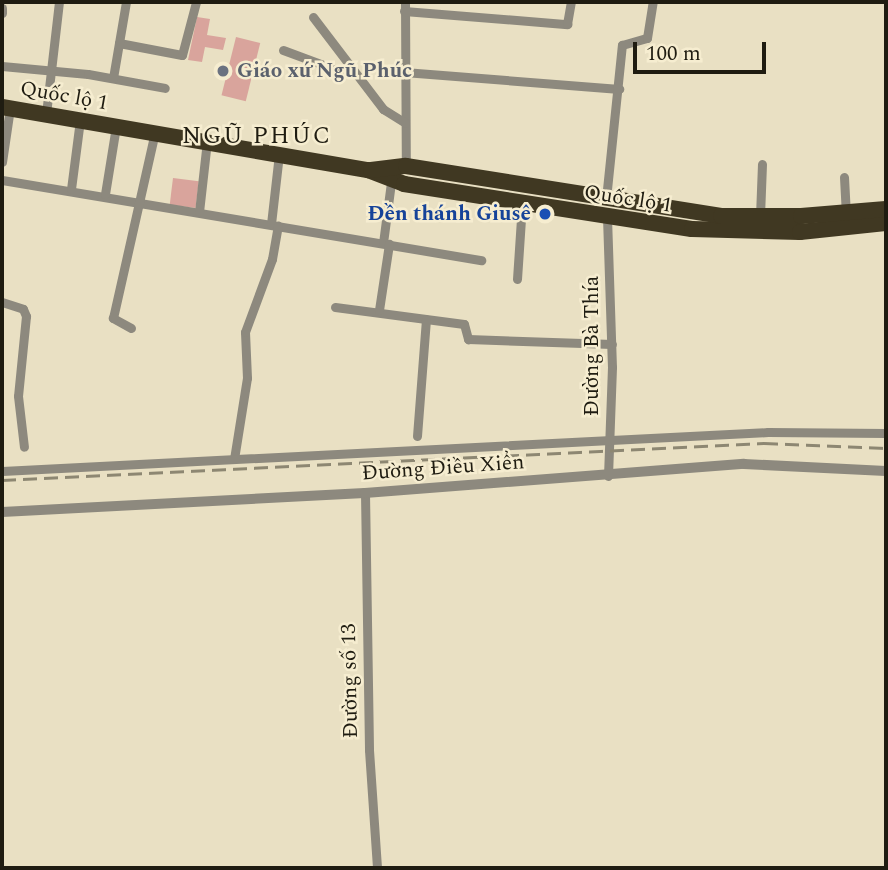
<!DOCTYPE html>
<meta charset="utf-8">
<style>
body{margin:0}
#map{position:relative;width:888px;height:870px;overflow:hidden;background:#e9e0c3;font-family:Spectral,serif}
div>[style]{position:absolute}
.building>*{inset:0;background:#d9a49c;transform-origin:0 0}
.minor>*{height:9px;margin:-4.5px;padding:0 4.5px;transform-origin:4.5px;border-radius:4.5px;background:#8d897e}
.tertiary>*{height:10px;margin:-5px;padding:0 5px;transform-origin:5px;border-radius:5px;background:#8d897e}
.trunk>*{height:16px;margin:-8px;padding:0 8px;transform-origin:8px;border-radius:8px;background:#403822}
.rail>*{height:2.5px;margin-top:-1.25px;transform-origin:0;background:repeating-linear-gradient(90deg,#8d8772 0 14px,transparent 0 21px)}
.dots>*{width:19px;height:19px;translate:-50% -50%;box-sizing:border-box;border:4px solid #f6edd0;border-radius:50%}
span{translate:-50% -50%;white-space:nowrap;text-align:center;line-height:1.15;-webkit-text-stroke:5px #f6edd0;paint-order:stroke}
.worship-label{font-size:21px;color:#5b616d;font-weight:700}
.left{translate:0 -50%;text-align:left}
.street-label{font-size:21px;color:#1f1c11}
.transit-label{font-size:21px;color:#164399;font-weight:700}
.right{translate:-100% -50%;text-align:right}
.quarter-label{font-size:24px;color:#1f1c11;letter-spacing:2px}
.frame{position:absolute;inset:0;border:4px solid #1f1c11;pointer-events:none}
.scale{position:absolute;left:633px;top:42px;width:133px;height:32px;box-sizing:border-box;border:4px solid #1f1c11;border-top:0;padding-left:9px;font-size:21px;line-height:24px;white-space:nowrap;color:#1f1c11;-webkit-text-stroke:5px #f6edd0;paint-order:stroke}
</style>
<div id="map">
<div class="building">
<div style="clip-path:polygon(197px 17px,210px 19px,207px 35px,226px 38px,223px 50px,205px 47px,202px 62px,188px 60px)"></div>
<div style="left:236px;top:37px;width:25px;height:60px;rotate:14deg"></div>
<div style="left:173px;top:178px;width:26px;height:27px;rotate:7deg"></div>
</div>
<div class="minor">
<div style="left:405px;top:2px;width:166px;rotate:89.7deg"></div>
<div style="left:2px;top:8px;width:5px;rotate:90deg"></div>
<div style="left:404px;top:11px;width:164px;rotate:4.6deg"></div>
<div style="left:567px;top:24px;width:22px;rotate:-80deg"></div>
<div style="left:313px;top:17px;width:116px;rotate:52.7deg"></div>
<div style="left:383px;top:109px;width:26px;rotate:32deg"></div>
<div style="left:119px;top:43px;width:64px;rotate:10.8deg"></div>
<div style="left:182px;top:55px;width:55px;rotate:-75.2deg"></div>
<div style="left:283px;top:50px;width:58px;rotate:20.3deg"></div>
<div style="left:337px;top:70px;width:16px"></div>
<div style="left:2px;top:66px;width:86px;rotate:5.3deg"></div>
<div style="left:88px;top:74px;width:78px;rotate:10.3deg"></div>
<div style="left:404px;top:72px;width:216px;rotate:4.5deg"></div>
<div style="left:113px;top:78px;width:77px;rotate:-80.3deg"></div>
<div style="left:46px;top:114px;width:113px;rotate:-83.4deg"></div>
<div style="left:2px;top:162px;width:55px;rotate:-81.6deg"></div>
<div style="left:844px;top:177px;width:36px;rotate:87deg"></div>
<div style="left:2px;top:180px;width:486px;rotate:9.5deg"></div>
<div style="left:71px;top:189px;width:70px;rotate:-82.6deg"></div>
<div style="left:105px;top:194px;width:69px;rotate:-80.8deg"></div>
<div style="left:606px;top:199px;width:155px;rotate:-84.1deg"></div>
<div style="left:622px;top:45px;width:26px;rotate:-16deg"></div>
<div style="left:647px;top:38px;width:36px;rotate:-81deg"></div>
<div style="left:199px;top:212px;width:71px;rotate:-83.6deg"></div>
<div style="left:760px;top:216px;width:52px;rotate:-87.8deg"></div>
<div style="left:607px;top:217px;width:150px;rotate:88.1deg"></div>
<div style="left:612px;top:367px;width:109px;rotate:92.1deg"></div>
<div style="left:271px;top:224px;width:70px;rotate:-83.5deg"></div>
<div style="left:383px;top:243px;width:69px;rotate:-82.5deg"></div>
<div style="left:517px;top:279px;width:76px;rotate:-86.2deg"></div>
<div style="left:2px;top:302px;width:22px;rotate:18deg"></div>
<div style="left:23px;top:309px;width:8px;rotate:67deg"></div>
<div style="left:26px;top:316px;width:80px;rotate:95.7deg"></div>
<div style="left:18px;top:396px;width:51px;rotate:83.3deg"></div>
<div style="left:335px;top:307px;width:130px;rotate:7.5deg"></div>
<div style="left:464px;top:324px;width:16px;rotate:75deg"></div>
<div style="left:468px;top:339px;width:144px;rotate:2deg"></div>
<div style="left:379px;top:310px;width:67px;rotate:-81.4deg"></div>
<div style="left:131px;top:328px;width:21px;rotate:-151deg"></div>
<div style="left:113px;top:318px;width:191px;rotate:-77.3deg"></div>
<div style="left:417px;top:436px;width:117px;rotate:-85.6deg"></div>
<div style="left:234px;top:459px;width:82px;rotate:-80.9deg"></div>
<div style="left:247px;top:378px;width:46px;rotate:-92.5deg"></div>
<div style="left:245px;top:332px;width:78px;rotate:-69.7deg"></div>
<div style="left:272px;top:259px;width:34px;rotate:-80deg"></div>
<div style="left:2px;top:471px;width:767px;rotate:-2.91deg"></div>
<div style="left:768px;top:432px;width:118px;rotate:0.5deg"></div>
<div style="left:365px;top:493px;width:257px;rotate:89.1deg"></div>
<div style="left:369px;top:750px;width:118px;rotate:86.1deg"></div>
</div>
<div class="tertiary">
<div style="left:2px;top:512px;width:363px;rotate:-3deg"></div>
<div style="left:365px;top:493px;width:380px;rotate:-4.4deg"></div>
<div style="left:744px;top:464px;width:142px;rotate:2.8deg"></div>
</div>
<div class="trunk">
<div style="left:2px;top:107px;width:371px;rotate:9.8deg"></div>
<div style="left:368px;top:170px;width:39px;rotate:21deg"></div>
<div style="left:404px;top:184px;width:291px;rotate:8.9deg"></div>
<div style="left:692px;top:229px;width:108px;rotate:1.6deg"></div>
<div style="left:800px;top:232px;width:86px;rotate:-6deg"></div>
<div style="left:371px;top:170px;width:35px;rotate:-7deg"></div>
<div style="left:406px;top:166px;width:319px;rotate:9deg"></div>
<div style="left:721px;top:216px;width:80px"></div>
<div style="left:801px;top:216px;width:85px;rotate:-4.7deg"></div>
</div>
<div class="rail">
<div style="left:2px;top:480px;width:763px;rotate:-2.78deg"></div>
<div style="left:764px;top:443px;width:122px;rotate:2.3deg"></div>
</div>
<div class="dots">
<div style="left:223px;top:71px;background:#6b7280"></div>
<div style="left:545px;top:214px;background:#1a4fb4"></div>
</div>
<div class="worship-label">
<span class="left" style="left:237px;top:71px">Giáo xứ Ngũ Phúc</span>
</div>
<div class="street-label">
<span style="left:64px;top:96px;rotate:10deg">Quốc lộ 1</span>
<span style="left:628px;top:199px;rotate:9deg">Quốc lộ 1</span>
<span style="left:592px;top:346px;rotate:-90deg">Đường Bà Thía</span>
<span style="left:443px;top:468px;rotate:-4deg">Đường Điều Xiển</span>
<span style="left:350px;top:681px;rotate:-91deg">Đường số 13</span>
</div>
<div class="transit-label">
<span class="right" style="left:531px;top:214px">Đền thánh Giusê</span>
</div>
<div class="quarter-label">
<span style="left:257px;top:137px">NGŨ PHÚC</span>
</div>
<div class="frame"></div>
<div class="scale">100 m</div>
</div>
